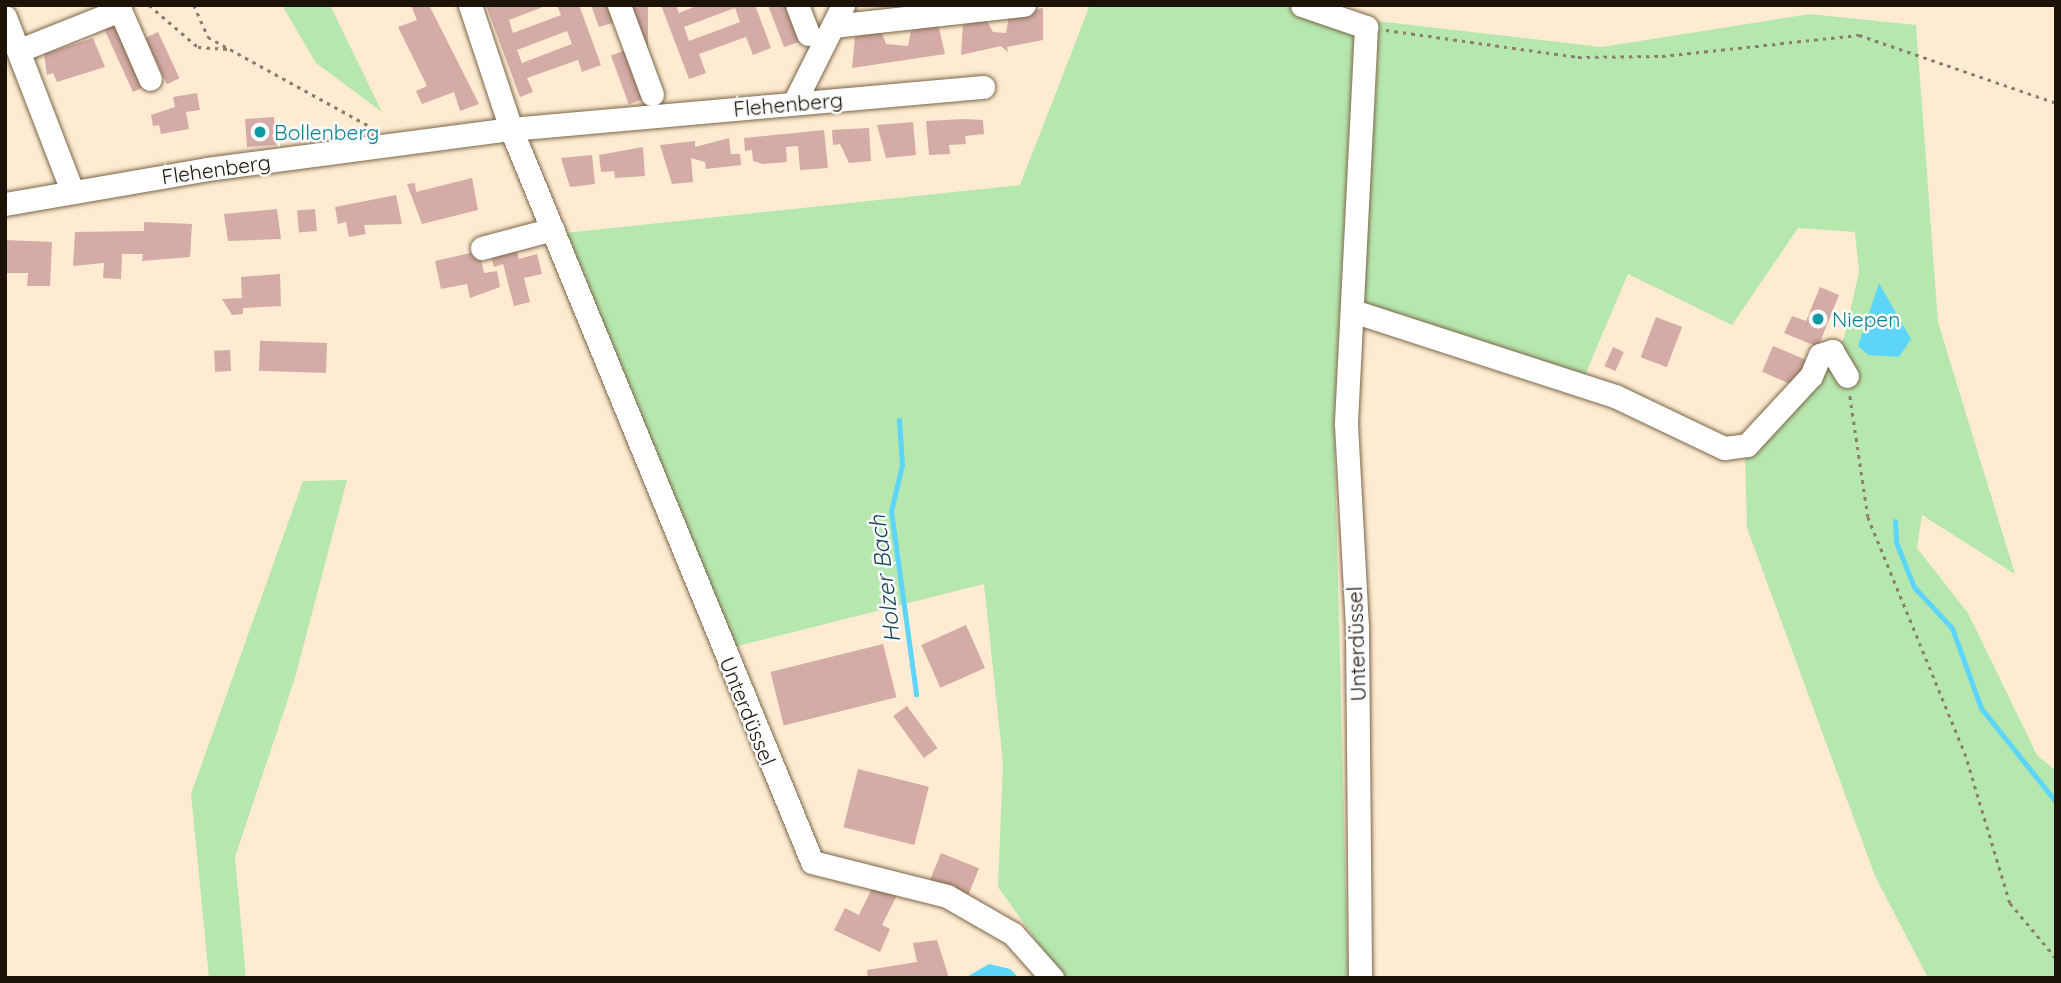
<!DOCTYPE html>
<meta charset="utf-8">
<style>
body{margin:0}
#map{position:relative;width:2061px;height:983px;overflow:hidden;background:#feebd2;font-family:Quicksand,sans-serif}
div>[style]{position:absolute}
.green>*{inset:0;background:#b6e7ae}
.water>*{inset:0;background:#5dd5fb}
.stream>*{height:5px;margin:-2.5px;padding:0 2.5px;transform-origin:2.5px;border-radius:2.5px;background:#5dd5fb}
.building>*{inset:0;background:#d4aba6;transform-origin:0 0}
.path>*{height:2.5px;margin-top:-1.25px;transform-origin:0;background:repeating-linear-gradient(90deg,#8b7e6c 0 3.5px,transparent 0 8.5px)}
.roads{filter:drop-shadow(0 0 2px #7a6649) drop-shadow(0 0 2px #7a6649)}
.minor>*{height:23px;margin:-11.5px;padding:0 11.5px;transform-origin:11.5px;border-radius:11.5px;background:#fff}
.dots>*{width:19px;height:19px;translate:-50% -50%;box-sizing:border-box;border:4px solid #fbfbfb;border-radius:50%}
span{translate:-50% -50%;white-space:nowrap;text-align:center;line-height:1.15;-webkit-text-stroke:5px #fbfbfb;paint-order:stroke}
.street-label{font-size:21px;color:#1b1308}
.culture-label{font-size:21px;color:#0d838f}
.left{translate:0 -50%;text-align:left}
.water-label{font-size:23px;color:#134858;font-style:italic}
.frame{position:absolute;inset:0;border:7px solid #1b1308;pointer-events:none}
</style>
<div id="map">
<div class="green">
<div style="clip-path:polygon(282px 5px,330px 5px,382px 112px,316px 63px)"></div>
<div style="clip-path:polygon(1090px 5px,1290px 5px,1354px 34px,1334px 422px,1348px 978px,1063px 978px,998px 887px,1003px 763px,984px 584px,734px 647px,555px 234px,1020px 185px)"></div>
<div style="clip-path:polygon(1810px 14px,1916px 25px,1938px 322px,2015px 574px,1922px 515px,1917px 548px,1968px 613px,2037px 755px,2056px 771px,2056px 978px,1928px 978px,1875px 876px,1747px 528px,1745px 458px,1807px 398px,1844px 338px,1859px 272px,1855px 232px,1798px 228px,1732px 325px,1628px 274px,1585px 375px,1362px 302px,1378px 56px,1368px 20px,1602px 47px)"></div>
<div style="clip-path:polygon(347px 480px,295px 678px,235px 857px,246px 978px,209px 978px,191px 794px,303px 481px)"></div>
</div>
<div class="water">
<div style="clip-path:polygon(1879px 283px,1911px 339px,1899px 357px,1868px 355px,1858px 346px)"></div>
<div style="clip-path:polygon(989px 964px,1010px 969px,1019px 978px,965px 978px)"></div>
</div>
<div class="stream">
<div style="left:899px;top:420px;width:45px;rotate:86.2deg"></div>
<div style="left:902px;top:465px;width:47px;rotate:103.4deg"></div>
<div style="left:891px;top:511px;width:185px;rotate:82.2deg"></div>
<div style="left:1895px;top:521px;width:21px;rotate:87deg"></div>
<div style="left:1896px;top:542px;width:48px;rotate:68.2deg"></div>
<div style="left:1914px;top:587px;width:56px;rotate:47.2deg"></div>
<div style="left:1952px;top:628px;width:85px;rotate:70.1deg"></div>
<div style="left:1981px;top:708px;width:120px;rotate:51.4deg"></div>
</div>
<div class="building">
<div style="clip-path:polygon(411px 5px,429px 5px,479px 104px,460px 111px,454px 92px,422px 104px,416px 91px,427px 86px,398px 27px,417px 20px)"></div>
<div style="clip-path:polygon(evenodd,486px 5px,548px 5px,509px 20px,513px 33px,561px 15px,557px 5px,579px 5px,601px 65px,582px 72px,578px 60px,527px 78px,533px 92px,520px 97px,486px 5px,567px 31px,572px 44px,522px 63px,517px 50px,567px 31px)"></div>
<div style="clip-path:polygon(591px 5px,609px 5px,615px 22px,599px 27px)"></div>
<div style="left:630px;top:5px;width:18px;height:94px"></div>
<div style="clip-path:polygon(evenodd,661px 5px,676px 5px,679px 13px,699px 5px,755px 5px,771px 48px,753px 55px,746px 37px,699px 54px,706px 73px,689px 79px,661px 5px,735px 8px,740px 22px,689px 41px,684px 27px,735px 8px)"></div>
<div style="clip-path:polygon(768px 5px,785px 5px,799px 42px,784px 47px)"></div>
<div style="clip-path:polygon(1043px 8px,1043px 40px,1007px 47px,1008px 52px,1001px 46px,961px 55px,963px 25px,986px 19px,993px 32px,1006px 33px,1009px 16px)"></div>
<div style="clip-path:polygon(112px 18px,146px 86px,133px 92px,101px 22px)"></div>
<div style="clip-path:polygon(938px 24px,945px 54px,852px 68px,855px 37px,881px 31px,886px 44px,908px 46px,911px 31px)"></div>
<div style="left:158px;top:32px;width:51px;height:14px;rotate:65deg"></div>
<div style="clip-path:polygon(93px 38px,105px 67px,57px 82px,53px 73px,47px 75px,44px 54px)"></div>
<div style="left:626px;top:50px;width:52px;height:16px;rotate:70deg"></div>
<div style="clip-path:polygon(197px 93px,200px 110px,186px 112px,189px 129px,161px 134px,159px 125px,153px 126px,151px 115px,175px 107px,173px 97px)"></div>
<div style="left:274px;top:117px;width:28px;height:29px;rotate:86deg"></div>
<div style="clip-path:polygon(964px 119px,983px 120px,984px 134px,965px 136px,966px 144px,949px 145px,950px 154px,929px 155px,926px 121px)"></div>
<div style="clip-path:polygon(913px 122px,916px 155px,886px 158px,877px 125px)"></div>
<div style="clip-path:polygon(869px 128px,871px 161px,849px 163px,840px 144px,833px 145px,832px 130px)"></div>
<div style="clip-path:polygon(824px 130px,828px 168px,800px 170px,798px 146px,786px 147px,787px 162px,763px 164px,753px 161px,752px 150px,745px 151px,744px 138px)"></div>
<div style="clip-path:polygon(729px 138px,731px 154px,740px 154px,741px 165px,706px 169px,705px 162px,691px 158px,693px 182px,672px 184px,660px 145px,695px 141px,695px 147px)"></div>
<div style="clip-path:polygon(643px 147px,645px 176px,615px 178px,614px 171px,601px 172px,599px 155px)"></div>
<div style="clip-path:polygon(592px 155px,595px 184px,570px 187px,561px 158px)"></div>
<div style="clip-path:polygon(472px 178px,478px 210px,422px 224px,407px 184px,415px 183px,416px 192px)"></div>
<div style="clip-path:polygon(396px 195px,402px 224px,364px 225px,366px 234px,349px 237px,346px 222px,338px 224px,335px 207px)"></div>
<div style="clip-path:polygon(277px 209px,281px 239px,228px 241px,224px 214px)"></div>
<div style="left:315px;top:209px;width:22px;height:18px;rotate:85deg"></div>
<div style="clip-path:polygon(144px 222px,192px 224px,190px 257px,142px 261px,143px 254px,122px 254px,121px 279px,103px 278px,104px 263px,73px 266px,75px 232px,144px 231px)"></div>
<div style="clip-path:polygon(5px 240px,52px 242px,50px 286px,27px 286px,28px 273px,5px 273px)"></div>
<div style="clip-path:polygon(515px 245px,519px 259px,537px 254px,542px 274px,524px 278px,530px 302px,514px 306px,503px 264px,494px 267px,490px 252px)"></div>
<div style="clip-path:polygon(479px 251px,484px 273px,497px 271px,500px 287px,470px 298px,467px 284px,441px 289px,435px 261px)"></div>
<div style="clip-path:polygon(280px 274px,281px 306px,243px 308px,243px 314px,232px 315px,222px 299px,242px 298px,241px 277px)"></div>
<div style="clip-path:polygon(1820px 287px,1839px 295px,1818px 347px,1784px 333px,1792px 316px,1806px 321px)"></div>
<div style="left:1656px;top:317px;width:28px;height:43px;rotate:21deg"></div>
<div style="left:327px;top:343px;width:30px;height:67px;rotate:92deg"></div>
<div style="left:1773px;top:346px;width:38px;height:28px;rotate:23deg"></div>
<div style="left:1613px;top:347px;width:12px;height:21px;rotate:24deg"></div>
<div style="left:230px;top:350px;width:21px;height:16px;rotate:87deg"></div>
<div style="left:966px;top:625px;width:47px;height:49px;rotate:66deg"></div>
<div style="left:883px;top:644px;width:55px;height:116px;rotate:76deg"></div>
<div style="left:907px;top:706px;width:52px;height:17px;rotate:54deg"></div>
<div style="left:858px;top:769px;width:73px;height:60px;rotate:14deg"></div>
<div style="left:941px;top:853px;width:41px;height:30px;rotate:22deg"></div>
<div style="clip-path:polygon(875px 882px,898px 893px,882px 925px,890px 929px,880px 952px,834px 930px,845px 908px,859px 915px)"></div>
<div style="clip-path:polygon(937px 940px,949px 978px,868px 978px,867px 970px,917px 962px,913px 943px)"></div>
</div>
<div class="path">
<div style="left:149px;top:5px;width:65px;rotate:40.6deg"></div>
<div style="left:198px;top:47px;width:30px;rotate:4deg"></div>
<div style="left:194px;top:5px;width:35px;rotate:66deg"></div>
<div style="left:208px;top:37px;width:186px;rotate:28.9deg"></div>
<div style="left:1386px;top:30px;width:194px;rotate:8deg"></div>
<div style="left:1578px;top:57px;width:84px;rotate:-0.7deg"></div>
<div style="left:1662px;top:56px;width:198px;rotate:-6.1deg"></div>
<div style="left:1859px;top:35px;width:208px;rotate:19deg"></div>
<div style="left:1850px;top:396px;width:122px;rotate:81.5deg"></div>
<div style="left:1868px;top:517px;width:255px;rotate:67.7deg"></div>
<div style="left:1965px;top:753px;width:157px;rotate:73.3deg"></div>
<div style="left:2010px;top:903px;width:72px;rotate:50.1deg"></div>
</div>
<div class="roads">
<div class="minor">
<div style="left:470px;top:5px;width:131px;rotate:71.7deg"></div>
<div style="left:511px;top:129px;width:792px;rotate:67.67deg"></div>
<div style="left:812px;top:862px;width:139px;rotate:14.1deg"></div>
<div style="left:947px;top:896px;width:76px;rotate:29.9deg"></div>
<div style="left:1013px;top:934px;width:59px;rotate:48.4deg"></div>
<div style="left:619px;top:5px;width:95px;rotate:69.7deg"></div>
<div style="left:797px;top:5px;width:31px;rotate:69deg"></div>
<div style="left:1302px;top:5px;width:68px;rotate:19deg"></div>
<div style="left:1366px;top:27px;width:398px;rotate:92.9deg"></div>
<div style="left:1346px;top:424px;width:204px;rotate:86.9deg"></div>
<div style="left:1357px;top:628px;width:350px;rotate:89.5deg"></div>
<div style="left:5px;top:17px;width:186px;rotate:68.9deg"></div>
<div style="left:833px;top:26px;width:192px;rotate:-6.3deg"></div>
<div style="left:20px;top:50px;width:108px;rotate:-21.8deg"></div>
<div style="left:120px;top:10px;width:75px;rotate:66.5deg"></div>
<div style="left:794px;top:103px;width:110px;rotate:-63.4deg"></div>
<div style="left:5px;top:204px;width:205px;rotate:-9.8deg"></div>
<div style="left:207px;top:169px;width:307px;rotate:-7.5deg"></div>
<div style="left:511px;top:129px;width:474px;rotate:-5.1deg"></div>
<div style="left:482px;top:248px;width:73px;rotate:-15deg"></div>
<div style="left:1353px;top:311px;width:275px;rotate:18deg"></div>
<div style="left:1615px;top:396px;width:121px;rotate:25.5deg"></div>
<div style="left:1724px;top:448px;width:23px;rotate:-7deg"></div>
<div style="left:1747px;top:445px;width:94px;rotate:-47.2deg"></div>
<div style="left:1811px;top:376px;width:23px;rotate:-67deg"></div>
<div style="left:1820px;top:355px;width:13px;rotate:-18deg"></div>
<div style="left:1832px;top:351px;width:29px;rotate:59deg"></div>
</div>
</div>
<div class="dots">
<div style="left:260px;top:132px;background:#0f9aa8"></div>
<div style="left:1818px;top:319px;background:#0f9aa8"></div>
</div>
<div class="street-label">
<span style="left:788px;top:104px;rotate:-5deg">Flehenberg</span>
<span style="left:216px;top:169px;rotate:-8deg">Flehenberg</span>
<span style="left:1356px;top:644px;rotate:-92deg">Unterdüssel</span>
<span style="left:748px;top:711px;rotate:68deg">Unterdüssel</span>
</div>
<div class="culture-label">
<span class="left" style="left:274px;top:132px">Bollenberg</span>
<span class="left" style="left:1832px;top:319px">Niepen</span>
</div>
<div class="water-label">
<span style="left:885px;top:579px;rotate:-97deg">Holzer Bach</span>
</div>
<div class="frame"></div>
</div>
